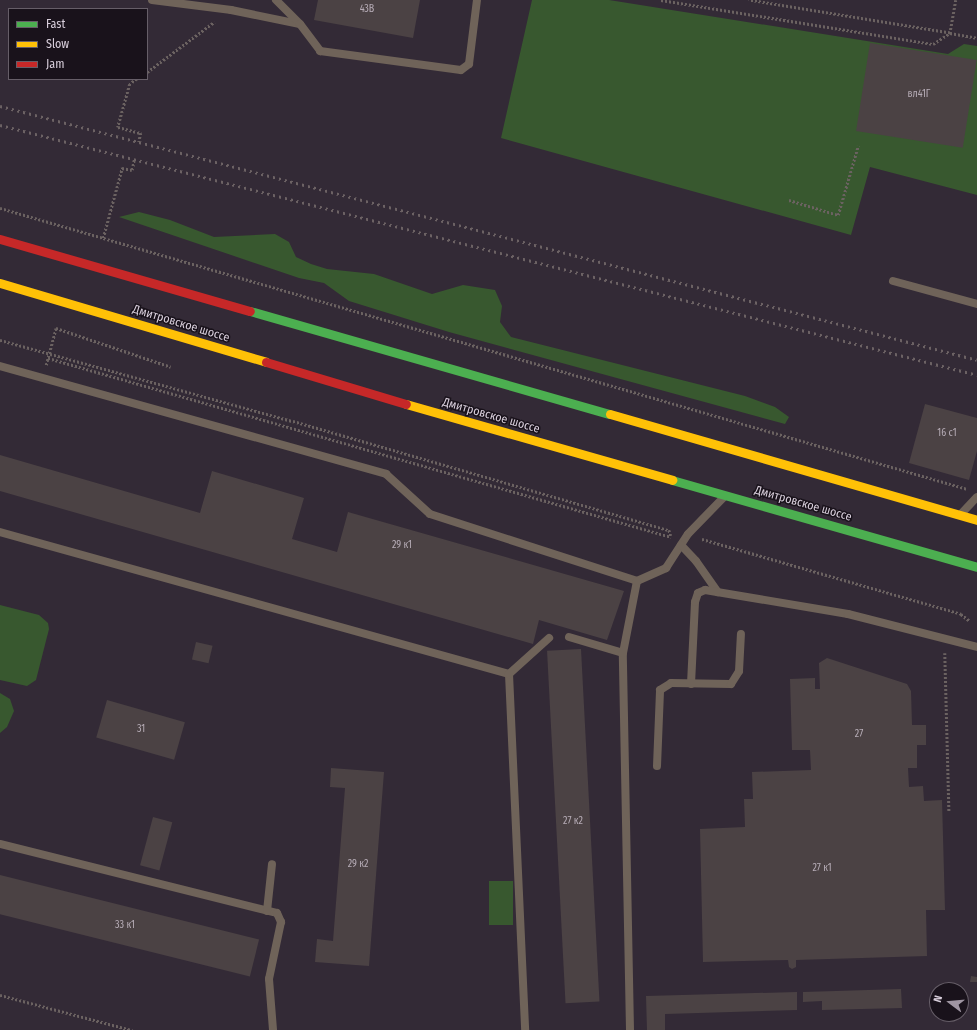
<!DOCTYPE html>
<meta charset="utf-8">
<style>
body{margin:0}
#map{position:relative;width:977px;height:1030px;overflow:hidden;background:#332a36;font-family:"Fira Sans Condensed",sans-serif}
div>[style]{position:absolute}
.green>*{inset:0;background:#38582f;transform-origin:0 0}
.building>*{inset:0;background:#4b4244;transform-origin:0 0}
.path>*{height:2.5px;margin-top:-1.25px;transform-origin:0;background:repeating-linear-gradient(90deg,#6b6261 0 2px,transparent 0 4px)}
.lane>*{height:8px;margin:-4px;padding:0 4px;transform-origin:4px;border-radius:4px;background:#6f6359}
.fast>*{height:9px;margin:-4.5px;padding:0 4.5px;transform-origin:4.5px;border-radius:4.5px;background:#4caf50}
.slow>*{height:9px;margin:-4.5px;padding:0 4.5px;transform-origin:4.5px;border-radius:4.5px;background:#ffc107}
.jam>*{height:9px;margin:-4.5px;padding:0 4.5px;transform-origin:4.5px;border-radius:4.5px;background:#c62828}
.rail>*{height:3px;margin-top:-1.5px;transform-origin:0;background:repeating-linear-gradient(90deg,#6c6264 0 2px,transparent 0 6px)}
span{translate:-50% -50%;white-space:nowrap;text-align:center;line-height:1.15;-webkit-text-stroke:3px #19121b;paint-order:stroke}
.number-label{font-size:10px;color:#b6acb6}
.number-label span{-webkit-text-stroke-width:0}
.street-label{font-size:12px;color:#d9cfdc}
.legend{position:absolute;left:8px;top:8px;width:140px;height:72px;box-sizing:border-box;background:#19121b;border:1px solid #665e68;margin:0;padding:5px 7px;list-style:none;font-size:12px;color:#d9cfdc}
.legend li{display:flex;align-items:center;gap:8px;height:20px}
.legend b{width:20px;border:1px solid #665e68}
.north{position:absolute;left:929px;top:982px;width:40px;height:40px;box-sizing:border-box;background:#19121b;border:1px solid #665e68;border-radius:50%;rotate:286deg;font-size:11px;font-weight:700;line-height:16px;text-align:center;color:#d9cfdc}
.north::after{content:'';display:block;margin:auto;width:14px;height:18px;background:#9f95a2;clip-path:polygon(50% 0,100% 100%,50% 72%,0 100%)}
</style>
<div id="map">
<div class="green">
<div style="clip-path:polygon(532px 0,609px 0,948px 54px,964px 44px,977px 46px,977px 195px,870px 167px,851px 235px,501px 138px)"></div>
<div style="clip-path:polygon(139px 212px,170px 220px,214px 237px,275px 234px,289px 242px,296px 257px,311px 264px,327px 269px,374px 274px,432px 294px,463px 285px,495px 290px,502px 306px,500px 322px,511px 337px,745px 396px,775px 407px,789px 417px,785px 424px,449px 332px,349px 301px,324px 283px,299px 278px,119px 217px)"></div>
<div style="clip-path:polygon(0 605px,39px 615px,48px 623px,49px 629px,36px 680px,27px 686px,0 680px)"></div>
<div style="clip-path:polygon(0 693px,10px 699px,14px 711px,7px 727px,0 733px)"></div>
<div style="left:489px;top:881px;width:24px;height:44px"></div>
</div>
<div class="building">
<div style="clip-path:polygon(318px 0,420px 0,413px 38px,314px 20px)"></div>
<div style="left:870px;top:43px;width:108px;height:89px;rotate:9deg"></div>
<div style="clip-path:polygon(925px 404px,977px 418px,977px 451px,969px 480px,909px 463px)"></div>
<div style="clip-path:polygon(0 455px,200px 513px,212px 471px,304px 498px,292px 539px,337px 552px,348px 512px,624px 591px,607px 640px,539px 620px,533px 644px,0 491px)"></div>
<div style="left:196px;top:642px;width:17px;height:18px;rotate:13deg"></div>
<div style="left:581px;top:649px;width:353px;height:34px;rotate:87deg"></div>
<div style="clip-path:polygon(827px 658px,907px 684px,911px 691px,912px 725px,926px 725px,926px 745px,917px 745px,917px 768px,908px 768px,909px 787px,923px 786px,924px 801px,942px 800px,945px 910px,926px 910px,927px 956px,796px 960px,796px 967px,792px 969px,789px 967px,788px 960px,703px 962px,700px 829px,745px 827px,744px 799px,753px 799px,752px 772px,811px 770px,810px 750px,792px 750px,790px 679px,815px 678px,815px 689px,820px 689px,819px 663px)"></div>
<div style="left:107px;top:700px;width:81px;height:39px;rotate:16deg"></div>
<div style="clip-path:polygon(331px 768px,384px 772px,369px 966px,315px 962px,317px 939px,333px 941px,345px 788px,330px 787px)"></div>
<div style="left:153px;top:817px;width:20px;height:50px;rotate:15deg"></div>
<div style="left:0;top:875px;width:267px;height:38px;rotate:14deg"></div>
<div style="clip-path:polygon(971px 976px,977px 977px,977px 982px,970px 982px)"></div>
<div style="clip-path:polygon(901px 989px,902px 1008px,822px 1010px,822px 1001px,803px 1002px,803px 992px)"></div>
<div style="clip-path:polygon(797px 992px,797px 1010px,665px 1014px,665px 1030px,647px 1030px,646px 996px)"></div>
</div>
<div class="path">
<div style="left:661px;top:0;width:276px;rotate:9.2deg"></div>
<div style="left:933px;top:44px;width:20px;rotate:-33deg"></div>
<div style="left:950px;top:33px;width:204px;rotate:-170.7deg"></div>
<div style="left:956px;top:0;width:34px;rotate:100deg"></div>
<div style="left:950px;top:33px;width:27px;rotate:10deg"></div>
<div style="left:147px;top:72px;width:84px;rotate:-36.7deg"></div>
<div style="left:137px;top:79px;width:9px;rotate:144deg"></div>
<div style="left:130px;top:84px;width:45px;rotate:105.6deg"></div>
<div style="left:118px;top:127px;width:24px;rotate:15deg"></div>
<div style="left:141px;top:133px;width:9px;rotate:103deg"></div>
<div style="left:789px;top:200px;width:51px;rotate:17deg"></div>
<div style="left:838px;top:215px;width:72px;rotate:-73.8deg"></div>
<div style="left:0;top:208px;width:1007px;rotate:16.2deg"></div>
<div style="left:103px;top:238px;width:73px;rotate:-74.8deg"></div>
<div style="left:122px;top:168px;width:10px;rotate:11deg"></div>
<div style="left:132px;top:170px;width:10px;rotate:-79deg"></div>
<div style="left:0;top:340px;width:304px;rotate:15.5deg"></div>
<div style="left:293px;top:421px;width:391px;rotate:16.2deg"></div>
<div style="left:669px;top:530px;width:6px;rotate:72deg"></div>
<div style="left:48px;top:358px;width:648px;rotate:16.03deg"></div>
<div style="left:46px;top:365px;width:38px;rotate:-75deg"></div>
<div style="left:56px;top:328px;width:121px;rotate:18.7deg"></div>
<div style="left:702px;top:539px;width:270px;rotate:16.1deg"></div>
<div style="left:961px;top:614px;width:11px;rotate:38deg"></div>
<div style="left:945px;top:653px;width:158px;rotate:88.5deg"></div>
<div style="left:0;top:995px;width:137px;rotate:14.9deg"></div>
</div>
<div class="lane">
<div style="left:152px;top:0;width:80px;rotate:7.2deg"></div>
<div style="left:231px;top:10px;width:69px;rotate:11.6deg"></div>
<div style="left:276px;top:0;width:34px;rotate:45deg"></div>
<div style="left:300px;top:24px;width:34px;rotate:53deg"></div>
<div style="left:320px;top:51px;width:142px;rotate:7.7deg"></div>
<div style="left:461px;top:70px;width:10px;rotate:-37deg"></div>
<div style="left:469px;top:64px;width:64px;rotate:-82.9deg"></div>
<div style="left:893px;top:281px;width:87px;rotate:15.3deg"></div>
<div style="left:0;top:366px;width:401px;rotate:15.6deg"></div>
<div style="left:386px;top:474px;width:59px;rotate:42.3deg"></div>
<div style="left:430px;top:514px;width:218px;rotate:17.9deg"></div>
<div style="left:637px;top:581px;width:32px;rotate:-24deg"></div>
<div style="left:666px;top:568px;width:40px;rotate:-57.1deg"></div>
<div style="left:688px;top:534px;width:52px;rotate:-45.8deg"></div>
<div style="left:961px;top:514px;width:23px;rotate:-47deg"></div>
<div style="left:0;top:532px;width:528px;rotate:15.59deg"></div>
<div style="left:509px;top:674px;width:356px;rotate:87.4deg"></div>
<div style="left:681px;top:545px;width:22px;rotate:47deg"></div>
<div style="left:696px;top:561px;width:38px;rotate:55deg"></div>
<div style="left:569px;top:637px;width:56px;rotate:16.5deg"></div>
<div style="left:509px;top:674px;width:54px;rotate:-42deg"></div>
<div style="left:691px;top:684px;width:82px;rotate:-87.2deg"></div>
<div style="left:695px;top:602px;width:9px;rotate:-72deg"></div>
<div style="left:698px;top:593px;width:8px;rotate:-23deg"></div>
<div style="left:705px;top:590px;width:145px;rotate:9.5deg"></div>
<div style="left:848px;top:614px;width:133px;rotate:14.3deg"></div>
<div style="left:657px;top:766px;width:76px;rotate:-87.7deg"></div>
<div style="left:660px;top:690px;width:13px;rotate:-32deg"></div>
<div style="left:671px;top:683px;width:60px;rotate:1deg"></div>
<div style="left:731px;top:684px;width:15px;rotate:-58deg"></div>
<div style="left:739px;top:671px;width:37px;rotate:-87deg"></div>
<div style="left:0;top:844px;width:285px;rotate:14deg"></div>
<div style="left:277px;top:913px;width:10px;rotate:66deg"></div>
<div style="left:281px;top:922px;width:58px;rotate:101.9deg"></div>
<div style="left:269px;top:979px;width:51px;rotate:85.5deg"></div>
<div style="left:267px;top:911px;width:47px;rotate:-83.9deg"></div>
<div style="left:630px;top:1030px;width:377px;rotate:-91.1deg"></div>
<div style="left:623px;top:653px;width:73px;rotate:-79deg"></div>
</div>
<div class="fast">
<div style="left:250px;top:311px;width:374px;rotate:16deg"></div>
<div style="left:672px;top:480px;width:317px;rotate:15.9deg"></div>
</div>
<div class="slow">
<div style="left:0;top:283px;width:277px;rotate:16.5deg"></div>
<div style="left:406px;top:404px;width:277px;rotate:15.9deg"></div>
<div style="left:610px;top:414px;width:382px;rotate:16.1deg"></div>
</div>
<div class="jam">
<div style="left:0;top:239px;width:260px;rotate:16.1deg"></div>
<div style="left:266px;top:362px;width:146px;rotate:16.7deg"></div>
</div>
<div class="rail">
<div style="left:0;top:106px;width:1009px;rotate:14.57deg"></div>
<div style="left:0;top:125px;width:1008px;rotate:14.35deg"></div>
</div>
<div class="number-label">
<span style="left:367px;top:10px">43В</span>
<span style="left:919px;top:95px">вл41Г</span>
<span style="left:947px;top:434px">16 с1</span>
<span style="left:402px;top:546px">29 к1</span>
<span style="left:141px;top:730px">31</span>
<span style="left:859px;top:735px">27</span>
<span style="left:573px;top:822px">27 к2</span>
<span style="left:358px;top:865px">29 к2</span>
<span style="left:822px;top:869px">27 к1</span>
<span style="left:125px;top:926px">33 к1</span>
</div>
<div class="street-label">
<span style="left:181px;top:324px;rotate:17deg">Дмитровское шоссе</span>
<span style="left:491px;top:416px;rotate:16deg">Дмитровское шоссе</span>
<span style="left:803px;top:504px;rotate:16deg">Дмитровское шоссе</span>
</div>
<ul class="legend">
<li><b style="height:5px;background:#4caf50"></b>Fast</li>
<li><b style="height:5px;background:#ffc107"></b>Slow</li>
<li><b style="height:5px;background:#c62828"></b>Jam</li>
</ul>
<div class="north">N</div>
</div>
